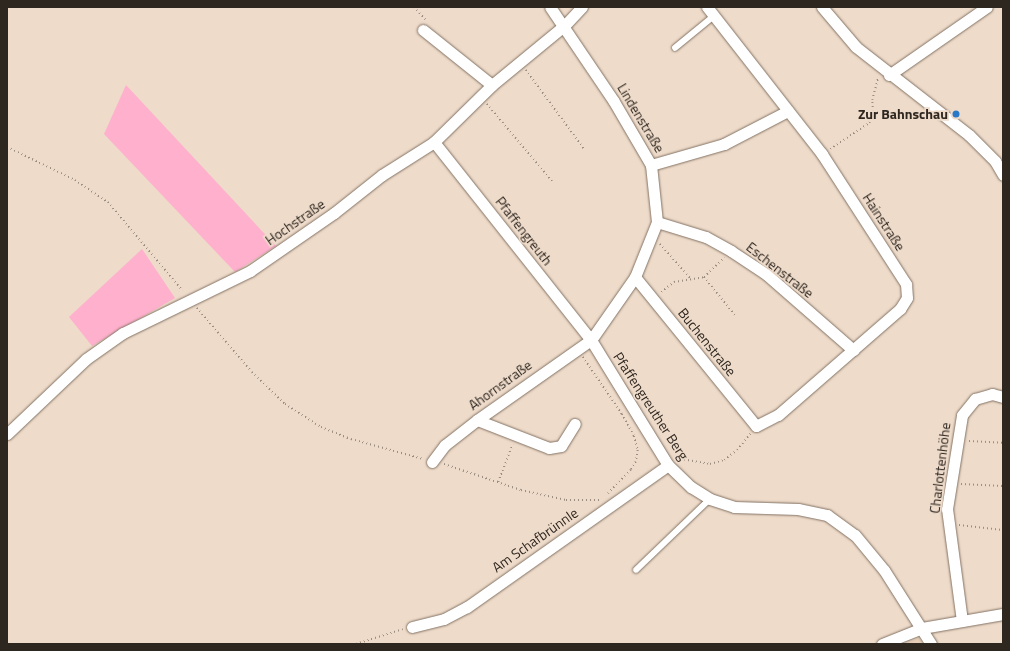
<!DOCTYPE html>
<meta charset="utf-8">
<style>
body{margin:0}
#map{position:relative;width:1010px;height:651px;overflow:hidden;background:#eedbca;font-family:"Titillium Web",sans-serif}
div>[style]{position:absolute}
.built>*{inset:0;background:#e8cfb9}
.green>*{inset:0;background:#feb0cd}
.path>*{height:1.5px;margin-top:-0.75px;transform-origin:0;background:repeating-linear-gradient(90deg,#9b8e81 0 1px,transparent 0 4px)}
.roads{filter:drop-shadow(0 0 1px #837263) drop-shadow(0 0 1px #837263)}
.lane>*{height:5.5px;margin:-2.75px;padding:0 2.75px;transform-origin:2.75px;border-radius:2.75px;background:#fff}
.street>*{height:11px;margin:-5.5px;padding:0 5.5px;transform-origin:5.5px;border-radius:5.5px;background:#fff}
.dots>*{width:11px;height:11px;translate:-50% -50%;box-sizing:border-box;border:2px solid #eedbca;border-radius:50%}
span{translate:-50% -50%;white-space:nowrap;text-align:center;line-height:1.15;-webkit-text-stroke:3.5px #eedbca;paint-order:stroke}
.poi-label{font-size:14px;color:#2e2720;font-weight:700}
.right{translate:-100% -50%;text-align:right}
.street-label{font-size:14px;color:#2e2720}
.frame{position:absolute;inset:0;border:8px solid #2e2720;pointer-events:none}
</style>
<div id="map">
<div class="built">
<div style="clip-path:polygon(919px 638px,923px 644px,903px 644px)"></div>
</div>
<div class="green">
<div style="clip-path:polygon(126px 85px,276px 246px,235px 272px,104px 134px)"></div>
<div style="clip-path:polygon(142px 249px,175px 298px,92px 346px,69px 317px)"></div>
</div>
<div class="path">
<div style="left:414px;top:7px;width:18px;rotate:47deg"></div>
<div style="left:526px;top:70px;width:99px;rotate:53.6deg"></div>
<div style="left:487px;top:104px;width:101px;rotate:49.8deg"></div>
<div style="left:7px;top:147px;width:76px;rotate:25.9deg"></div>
<div style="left:75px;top:180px;width:40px;rotate:34deg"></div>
<div style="left:108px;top:202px;width:116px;rotate:49.9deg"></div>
<div style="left:830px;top:149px;width:47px;rotate:-33.7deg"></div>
<div style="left:869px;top:123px;width:9px;rotate:-63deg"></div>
<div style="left:873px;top:115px;width:15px;rotate:-94deg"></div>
<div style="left:872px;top:100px;width:23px;rotate:-75deg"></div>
<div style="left:660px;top:244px;width:48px;rotate:48.4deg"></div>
<div style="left:704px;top:277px;width:49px;rotate:50.8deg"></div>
<div style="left:661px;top:292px;width:16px;rotate:-38deg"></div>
<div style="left:674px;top:282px;width:30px;rotate:-9deg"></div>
<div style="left:704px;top:277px;width:28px;rotate:-44deg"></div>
<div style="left:197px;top:308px;width:84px;rotate:49.3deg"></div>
<div style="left:252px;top:372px;width:46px;rotate:44.1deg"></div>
<div style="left:285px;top:404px;width:43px;rotate:32.6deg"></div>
<div style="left:321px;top:427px;width:32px;rotate:22deg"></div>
<div style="left:351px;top:439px;width:75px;rotate:15.5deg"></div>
<div style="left:583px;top:357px;width:69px;rotate:55.6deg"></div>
<div style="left:622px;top:414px;width:25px;rotate:61deg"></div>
<div style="left:634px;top:436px;width:15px;rotate:74deg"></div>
<div style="left:638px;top:450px;width:12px;rotate:99deg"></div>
<div style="left:636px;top:462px;width:9px;rotate:122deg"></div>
<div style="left:631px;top:470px;width:33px;rotate:134deg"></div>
<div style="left:969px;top:441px;width:34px;rotate:3deg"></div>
<div style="left:676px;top:458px;width:35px;rotate:10deg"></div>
<div style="left:710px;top:464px;width:15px;rotate:-16deg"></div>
<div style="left:724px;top:460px;width:16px;rotate:-38deg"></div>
<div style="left:737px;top:450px;width:21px;rotate:-51deg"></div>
<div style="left:444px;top:464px;width:81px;rotate:18.7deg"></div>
<div style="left:521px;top:490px;width:46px;rotate:12.5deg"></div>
<div style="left:566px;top:500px;width:33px"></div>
<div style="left:498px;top:482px;width:40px;rotate:-69deg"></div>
<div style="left:961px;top:484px;width:42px;rotate:2.7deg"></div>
<div style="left:959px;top:525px;width:44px;rotate:6.5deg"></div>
<div style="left:356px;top:644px;width:49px;rotate:-17.7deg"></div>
</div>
<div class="roads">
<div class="lane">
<div style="left:675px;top:48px;width:50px;rotate:-39.4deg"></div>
<div style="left:636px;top:570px;width:103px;rotate:-43.8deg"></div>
</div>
<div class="street">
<div style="left:822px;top:7px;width:52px;rotate:49.6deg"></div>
<div style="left:856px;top:47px;width:143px;rotate:37.9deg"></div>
<div style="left:969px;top:135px;width:37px;rotate:45deg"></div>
<div style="left:995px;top:161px;width:16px;rotate:60deg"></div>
<div style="left:423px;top:30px;width:88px;rotate:38.6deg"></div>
<div style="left:889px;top:75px;width:119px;rotate:-34.8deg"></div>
<div style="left:434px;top:142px;width:253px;rotate:51.6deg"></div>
<div style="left:591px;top:340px;width:147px;rotate:58.4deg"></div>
<div style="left:668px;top:465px;width:32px;rotate:44deg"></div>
<div style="left:691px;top:487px;width:22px;rotate:32deg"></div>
<div style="left:710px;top:499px;width:25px;rotate:18deg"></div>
<div style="left:734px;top:507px;width:64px;rotate:1.8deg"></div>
<div style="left:798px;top:509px;width:30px;rotate:12deg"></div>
<div style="left:827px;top:515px;width:34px;rotate:36deg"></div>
<div style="left:855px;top:535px;width:45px;rotate:50.4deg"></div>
<div style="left:884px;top:570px;width:88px;rotate:57.6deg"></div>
<div style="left:651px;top:165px;width:76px;rotate:-16deg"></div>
<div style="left:724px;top:144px;width:72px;rotate:-27.3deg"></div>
<div style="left:657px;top:222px;width:51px;rotate:17deg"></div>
<div style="left:706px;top:237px;width:29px;rotate:29deg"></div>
<div style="left:731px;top:251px;width:42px;rotate:33.3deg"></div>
<div style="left:766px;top:274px;width:116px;rotate:41.1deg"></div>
<div style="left:635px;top:277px;width:192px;rotate:50.9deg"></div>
<div style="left:756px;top:426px;width:25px;rotate:-27deg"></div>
<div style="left:778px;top:415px;width:162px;rotate:-41deg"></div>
<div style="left:900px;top:309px;width:13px;rotate:-58deg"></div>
<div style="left:907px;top:298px;width:14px;rotate:-94deg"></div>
<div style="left:906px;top:284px;width:155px;rotate:-122.9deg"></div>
<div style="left:822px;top:154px;width:187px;rotate:-128deg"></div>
<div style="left:477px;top:420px;width:77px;rotate:21.3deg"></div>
<div style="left:549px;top:448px;width:12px;rotate:-9deg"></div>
<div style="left:561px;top:446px;width:26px;rotate:-58deg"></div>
<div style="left:7px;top:434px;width:109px;rotate:-43.5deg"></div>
<div style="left:86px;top:359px;width:45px;rotate:-35.1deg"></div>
<div style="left:123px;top:333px;width:141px;rotate:-26deg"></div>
<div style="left:250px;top:271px;width:102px;rotate:-34.6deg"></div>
<div style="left:334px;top:213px;width:61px;rotate:-38.4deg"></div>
<div style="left:382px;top:175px;width:62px;rotate:-32.4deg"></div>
<div style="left:434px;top:142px;width:81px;rotate:-44.5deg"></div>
<div style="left:492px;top:85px;width:94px;rotate:-39.4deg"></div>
<div style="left:565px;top:25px;width:25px;rotate:-47deg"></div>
<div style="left:432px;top:462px;width:21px;rotate:-53deg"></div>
<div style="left:445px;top:445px;width:41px;rotate:-38deg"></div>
<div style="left:477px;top:420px;width:139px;rotate:-35.1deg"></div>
<div style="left:591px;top:340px;width:77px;rotate:-55.1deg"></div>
<div style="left:635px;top:277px;width:59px;rotate:-68.2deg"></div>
<div style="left:657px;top:222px;width:57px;rotate:-96deg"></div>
<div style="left:651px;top:165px;width:75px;rotate:-120.3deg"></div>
<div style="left:613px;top:100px;width:112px;rotate:-124.1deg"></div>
<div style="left:962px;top:621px;width:113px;rotate:-97.6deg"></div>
<div style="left:947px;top:509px;width:95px;rotate:-80.9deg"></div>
<div style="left:962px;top:415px;width:21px;rotate:-51deg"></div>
<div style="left:975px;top:399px;width:18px;rotate:-16deg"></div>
<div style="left:992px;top:394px;width:11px;rotate:15deg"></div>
<div style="left:412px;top:627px;width:33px;rotate:-14deg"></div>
<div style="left:444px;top:619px;width:26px;rotate:-28deg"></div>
<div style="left:467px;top:607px;width:246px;rotate:-35.2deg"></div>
<div style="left:882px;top:644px;width:43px;rotate:-21.8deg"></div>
<div style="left:922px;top:628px;width:82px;rotate:-9.8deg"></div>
</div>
</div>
<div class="dots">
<div style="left:956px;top:114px;background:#2a79c8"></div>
</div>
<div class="poi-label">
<span class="right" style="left:948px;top:114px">Zur Bahnschau</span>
</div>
<div class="street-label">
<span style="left:641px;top:118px;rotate:59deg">Lindenstraße</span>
<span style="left:295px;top:222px;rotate:-35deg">Hochstraße</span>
<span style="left:884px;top:222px;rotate:57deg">Hainstraße</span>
<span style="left:524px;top:231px;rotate:52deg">Pfaffengreuth</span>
<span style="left:780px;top:270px;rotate:38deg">Eschenstraße</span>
<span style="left:707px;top:342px;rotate:51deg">Buchenstraße</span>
<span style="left:500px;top:385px;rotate:-36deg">Ahornstraße</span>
<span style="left:651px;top:406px;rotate:57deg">Pfaffengreuther Berg</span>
<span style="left:940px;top:468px;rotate:-83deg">Charlottenhöhe</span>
<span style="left:535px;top:540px;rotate:-35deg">Am Schafbrünnle</span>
</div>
<div class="frame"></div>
</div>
